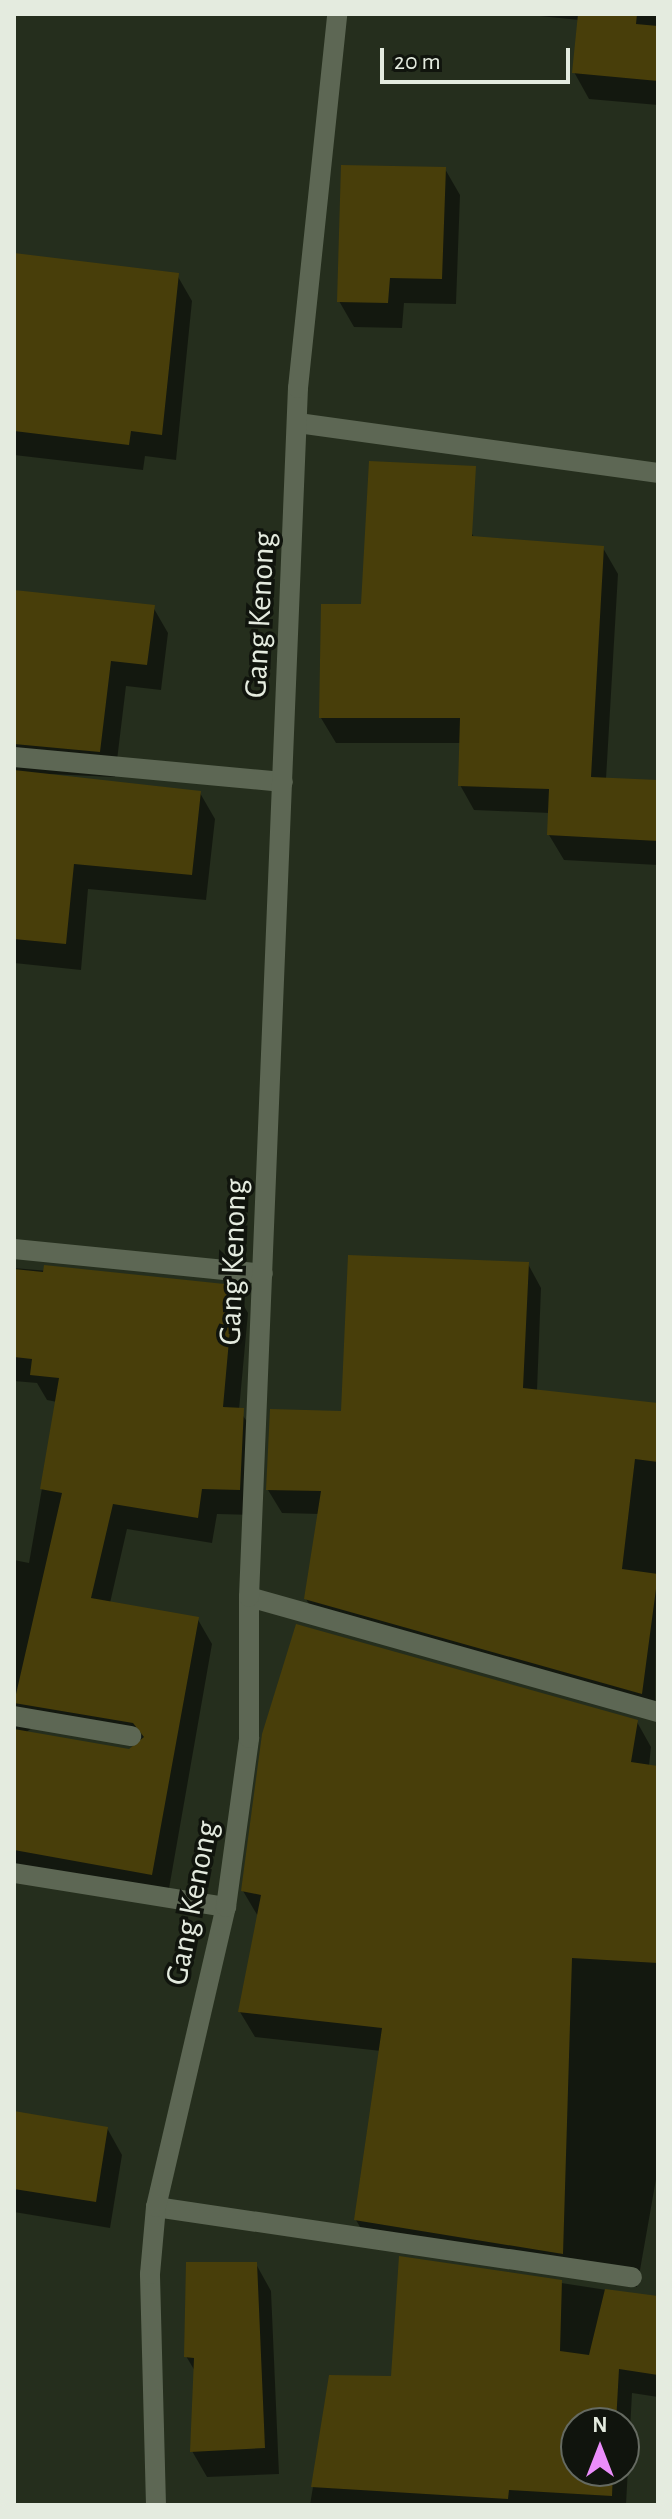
<!DOCTYPE html>
<style>
body{margin:0}
#map{position:relative;width:672px;height:2519px;overflow:hidden;background:#252e1d;font-family:"Alegreya Sans",sans-serif}
div>[style]{position:absolute}
.shadow>*{inset:0;background:#0007}
.building>*{inset:0;background:#483e0a}
.minor>*{height:20px;margin:-10px;padding:0 10px;transform-origin:10px;border-radius:10px;background:#5d6754}
span{translate:-50% -50%;white-space:nowrap;text-align:center;line-height:1.15;-webkit-text-stroke:7px #10140d;paint-order:stroke}
.street-label{font-size:32px;color:#e4ebdf}
.frame{position:absolute;inset:0;border:16px solid #e4ebdf;pointer-events:none}
.north{position:absolute;left:560px;top:2407px;width:80px;height:80px;box-sizing:border-box;background:#10140d;border:2px solid #656a61;border-radius:50%;rotate:0deg;font-size:22px;font-weight:700;line-height:32px;text-align:center;color:#e4ebdf}
.north::after{content:'';display:block;margin:auto;width:28px;height:36px;background:#eb8dfb;clip-path:polygon(50% 0,100% 100%,50% 72%,0 100%)}
.scale{position:absolute;left:380px;top:48px;width:190px;height:36px;box-sizing:border-box;border:4px solid #e4ebdf;border-top:0;padding-left:10px;font-size:24px;line-height:28px;white-space:nowrap;color:#e4ebdf;-webkit-text-stroke:6px #10140d;paint-order:stroke}
</style>
<div id="map">
<div class="shadow">
<div style="clip-path:polygon(520px 14px,658px 14px,658px 105px,589px 99px,574px 72px,579px 20px)"></div>
<div style="clip-path:polygon(445px 169px,460px 195px,456px 304px,404px 303px,402px 328px,354px 327px,339px 301px)"></div>
<div style="clip-path:polygon(14px 256px,177px 275px,192px 301px,176px 460px,145px 456px,143px 470px,14px 455px)"></div>
<div style="clip-path:polygon(471px 532px,475px 539px,603px 548px,618px 574px,606px 779px,658px 782px,658px 865px,564px 860px,549px 835px,550px 813px,474px 810px,460px 785px,461px 743px,336px 743px,321px 718px,363px 606px)"></div>
<div style="clip-path:polygon(14px 591px,153px 607px,168px 633px,161px 690px,126px 686px,115px 777px,26px 773px,200px 793px,215px 819px,206px 900px,88px 889px,81px 970px,14px 963px)"></div>
<div style="clip-path:polygon(528px 1264px,541px 1288px,537px 1391px,658px 1405px,655px 1716px,320px 1622px,306px 1599px,319px 1514px,282px 1513px,268px 1490px,342px 1413px)"></div>
<div style="clip-path:polygon(evenodd,14px 1268px,233px 1287px,248px 1313px,239px 1410px,257px 1436px,254px 1515px,217px 1514px,212px 1543px,127px 1529px,110px 1603px,197px 1618px,212px 1644px,167px 1900px,14px 1873px,14px 1560px,29px 1563px,57px 1402px,47px 1400px,37px 1383px,14px 1381px,14px 1268px,32px 1728px,136px 1746px,129px 1751px,25px 1733px,32px 1728px)"></div>
<div style="clip-path:polygon(637px 1722px,651px 1747px,649px 1766px,658px 1768px,658px 2168px,637px 2287px,371px 2246px,356px 2220px,381px 2051px,255px 2037px,240px 2012px,259px 1918px,243px 1891px)"></div>
<div style="clip-path:polygon(14px 2114px,107px 2128px,122px 2155px,110px 2228px,14px 2212px)"></div>
<div style="clip-path:polygon(evenodd,401px 2258px,658px 2298px,658px 2397px,632px 2393px,626px 2505px,310px 2505px,331px 2377px,393px 2378px,401px 2258px,576px 2423px,624px 2423px,624px 2471px,576px 2471px,576px 2423px)"></div>
<div style="clip-path:polygon(256px 2264px,271px 2291px,279px 2474px,207px 2477px,192px 2451px,196px 2373px,186px 2356px)"></div>
</div>
<div class="building">
<div style="clip-path:polygon(578px 14px,637px 14px,636px 24px,658px 26px,658px 81px,572px 73px)"></div>
<div style="clip-path:polygon(341px 165px,446px 167px,442px 279px,390px 278px,388px 303px,337px 302px)"></div>
<div style="clip-path:polygon(14px 253px,179px 273px,162px 435px,131px 431px,129px 445px,14px 431px)"></div>
<div style="clip-path:polygon(369px 461px,476px 466px,472px 536px,604px 546px,591px 777px,658px 780px,658px 841px,547px 835px,549px 789px,458px 786px,460px 718px,319px 718px,321px 604px,361px 604px)"></div>
<div style="clip-path:polygon(14px 590px,155px 605px,147px 665px,111px 661px,100px 752px,14px 744px)"></div>
<div style="clip-path:polygon(14px 770px,201px 791px,192px 875px,74px 864px,66px 944px,14px 939px)"></div>
<div style="clip-path:polygon(348px 1255px,529px 1262px,523px 1388px,658px 1403px,658px 1462px,635px 1459px,622px 1569px,658px 1574px,642px 1694px,304px 1599px,321px 1491px,266px 1490px,270px 1409px,341px 1411px)"></div>
<div style="clip-path:polygon(44px 1265px,234px 1285px,223px 1407px,244px 1408px,240px 1490px,202px 1489px,198px 1518px,113px 1504px,91px 1598px,199px 1617px,152px 1875px,14px 1850px,14px 1729px,129px 1749px,144px 1737px,133px 1723px,14px 1703px,62px 1493px,40px 1489px,59px 1378px,30px 1375px,32px 1359px,14px 1357px,14px 1269px,43px 1272px)"></div>
<div style="clip-path:polygon(296px 1624px,638px 1720px,631px 1762px,658px 1766px,658px 1963px,572px 1958px,563px 2254px,354px 2220px,382px 2028px,238px 2012px,261px 1895px,241px 1891px,262px 1734px)"></div>
<div style="clip-path:polygon(14px 2111px,108px 2127px,96px 2202px,14px 2189px)"></div>
<div style="clip-path:polygon(399px 2256px,562px 2280px,560px 2351px,589px 2355px,605px 2289px,658px 2296px,658px 2375px,619px 2369px,616px 2423px,576px 2423px,576px 2471px,613px 2471px,612px 2496px,509px 2490px,508px 2499px,311px 2487px,329px 2375px,391px 2376px)"></div>
<div style="clip-path:polygon(186px 2262px,257px 2262px,265px 2448px,190px 2452px,194px 2358px,184px 2357px)"></div>
</div>
<div class="minor">
<div style="left:298px;top:423px;width:363px;rotate:7.9deg"></div>
<div style="left:14px;top:757px;width:270px;rotate:5.3deg"></div>
<div style="left:14px;top:1249px;width:250px;rotate:5.7deg"></div>
<div style="left:249px;top:1597px;width:425px;rotate:15.7deg"></div>
<div style="left:14px;top:1716px;width:119px;rotate:9.7deg"></div>
<div style="left:14px;top:1873px;width:215px;rotate:9.1deg"></div>
<div style="left:156px;top:2207px;width:481px;rotate:8.4deg"></div>
<div style="left:156px;top:2505px;width:231px;rotate:-91.5deg"></div>
<div style="left:150px;top:2274px;width:67px;rotate:-84.9deg"></div>
<div style="left:156px;top:2207px;width:308px;rotate:-76.9deg"></div>
<div style="left:226px;top:1907px;width:171px;rotate:-82.2deg"></div>
<div style="left:249px;top:1738px;width:141px;rotate:-90deg"></div>
<div style="left:249px;top:1597px;width:1210px;rotate:-87.68deg"></div>
<div style="left:298px;top:388px;width:376px;rotate:-84deg"></div>
</div>
<div class="street-label">
<span style="left:260px;top:615px;rotate:-87deg">Gang Kenong</span>
<span style="left:233px;top:1262px;rotate:-88deg">Gang Kenong</span>
<span style="left:192px;top:1903px;rotate:-79deg">Gang Kenong</span>
</div>
<div class="frame"></div>
<div class="north">N</div>
<div class="scale">20 m</div>
</div>
